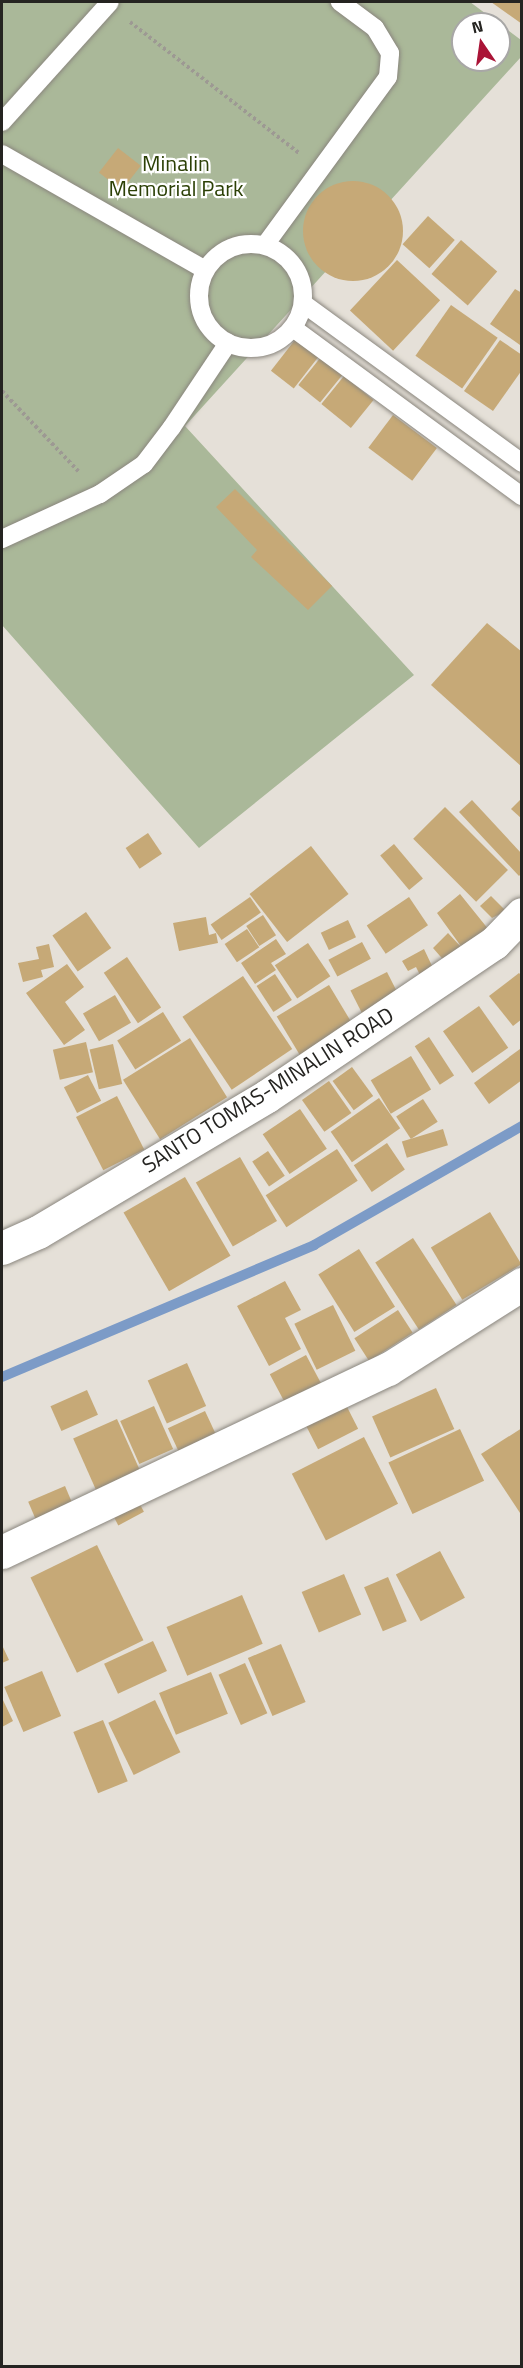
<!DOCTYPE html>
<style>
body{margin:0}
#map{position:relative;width:523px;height:2368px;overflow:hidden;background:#e5e0d8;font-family:"Titillium Web",sans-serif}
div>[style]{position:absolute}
.green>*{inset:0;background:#aab899}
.stream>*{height:10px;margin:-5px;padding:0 5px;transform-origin:5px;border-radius:5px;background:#7c9bc7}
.building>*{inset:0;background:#c6a977;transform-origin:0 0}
.round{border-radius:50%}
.path>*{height:4px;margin-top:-2px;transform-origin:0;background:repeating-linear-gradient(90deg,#9d9993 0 3px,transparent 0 6px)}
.roads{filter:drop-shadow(0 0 2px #8a867e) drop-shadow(0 0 2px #8a867e)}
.service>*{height:18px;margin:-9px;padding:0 9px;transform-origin:9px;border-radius:9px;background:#fff}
.service>.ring{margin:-9px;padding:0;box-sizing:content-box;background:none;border:18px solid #fff;border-radius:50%}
.minor>*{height:33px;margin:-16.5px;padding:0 16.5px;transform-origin:16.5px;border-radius:16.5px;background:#fff}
.tertiary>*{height:33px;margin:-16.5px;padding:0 16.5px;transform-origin:16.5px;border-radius:16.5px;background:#fff}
span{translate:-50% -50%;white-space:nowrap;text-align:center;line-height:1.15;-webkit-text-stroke:4.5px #fff;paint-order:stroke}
.park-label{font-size:22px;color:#2c4006}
.street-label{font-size:22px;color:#252421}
.frame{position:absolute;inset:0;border:3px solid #252421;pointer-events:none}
.north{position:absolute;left:451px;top:12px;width:60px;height:60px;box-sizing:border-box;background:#fff;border:2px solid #a8a7a6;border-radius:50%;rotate:347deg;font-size:16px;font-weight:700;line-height:24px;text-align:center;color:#252421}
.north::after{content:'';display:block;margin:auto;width:21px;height:27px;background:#aa1437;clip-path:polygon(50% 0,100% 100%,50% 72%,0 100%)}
</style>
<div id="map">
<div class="green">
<div style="clip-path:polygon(evenodd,2px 2px,470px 2px,521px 40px,521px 57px,185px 426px,414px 675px,199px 848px,2px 625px,2px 2px,463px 24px,499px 24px,499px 60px,463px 60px,463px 24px)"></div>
</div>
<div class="stream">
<div style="left:2px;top:1377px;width:339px;rotate:-22.9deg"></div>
<div style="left:314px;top:1245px;width:240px;rotate:-29.8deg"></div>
</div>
<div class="building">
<div style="clip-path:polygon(491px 2px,522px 2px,522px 24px)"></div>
<div style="left:118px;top:148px;width:29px;height:31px;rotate:38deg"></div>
<div class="round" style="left:303px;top:181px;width:100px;height:100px"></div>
<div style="left:428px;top:216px;width:36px;height:38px;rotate:42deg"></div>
<div style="left:461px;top:240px;width:48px;height:45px;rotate:41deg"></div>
<div style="left:397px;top:260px;width:59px;height:69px;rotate:43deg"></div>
<div style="clip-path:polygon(515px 289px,522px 293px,520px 345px,490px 324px)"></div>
<div style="left:451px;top:305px;width:57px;height:62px;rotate:35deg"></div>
<div style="left:298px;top:336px;width:29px;height:44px;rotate:38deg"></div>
<div style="clip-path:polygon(500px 340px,522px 355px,522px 370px,493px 411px,464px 391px)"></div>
<div style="left:321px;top:357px;width:28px;height:36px;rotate:39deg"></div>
<div style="left:344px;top:376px;width:38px;height:36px;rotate:39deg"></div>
<div style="left:393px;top:415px;width:55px;height:41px;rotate:37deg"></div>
<div style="clip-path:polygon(235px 489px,332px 586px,308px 610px,251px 557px,257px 550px,216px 507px)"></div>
<div style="clip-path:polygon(487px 623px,522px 652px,522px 767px,431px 685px)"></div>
<div style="clip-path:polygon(522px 798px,522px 819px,511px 809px)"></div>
<div style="clip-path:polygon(472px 800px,522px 854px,522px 873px,519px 876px,459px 812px)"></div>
<div style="left:445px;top:807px;width:89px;height:45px;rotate:45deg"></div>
<div style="left:148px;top:833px;width:25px;height:27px;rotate:56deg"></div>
<div style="left:394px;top:844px;width:45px;height:18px;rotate:50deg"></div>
<div style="left:311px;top:846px;width:61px;height:78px;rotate:52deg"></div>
<div style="clip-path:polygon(460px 894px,489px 930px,447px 964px,433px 948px,448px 933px,463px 949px,437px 913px)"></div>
<div style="clip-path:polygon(491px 896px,506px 911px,492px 918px,480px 906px)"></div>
<div style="left:250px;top:897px;width:19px;height:48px;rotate:55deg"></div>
<div style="left:409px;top:897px;width:34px;height:51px;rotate:56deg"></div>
<div style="left:86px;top:912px;width:44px;height:41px;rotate:55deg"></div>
<div style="left:263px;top:915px;width:24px;height:20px;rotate:57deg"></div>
<div style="clip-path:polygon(206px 917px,209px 935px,216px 933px,218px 943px,179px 951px,173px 923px)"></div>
<div style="left:348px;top:920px;width:19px;height:30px;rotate:65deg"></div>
<div style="left:247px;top:929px;width:22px;height:27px;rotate:56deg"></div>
<div style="clip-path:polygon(276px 939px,286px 954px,271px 963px,276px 970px,255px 984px,241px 963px)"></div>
<div style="left:362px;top:942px;width:19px;height:38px;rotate:62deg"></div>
<div style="left:308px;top:943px;width:40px;height:40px;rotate:56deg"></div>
<div style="clip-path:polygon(49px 944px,54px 967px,41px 970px,43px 977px,23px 982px,18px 963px,39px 959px,36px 947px)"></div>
<div style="clip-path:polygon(424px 949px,433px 968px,420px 975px,416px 967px,408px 971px,402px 961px)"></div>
<div style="left:127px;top:957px;width:61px;height:28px;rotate:56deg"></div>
<div style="clip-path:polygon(67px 964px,84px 987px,65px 1002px,85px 1030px,64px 1045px,26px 993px)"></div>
<div style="left:387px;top:972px;width:33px;height:41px;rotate:63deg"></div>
<div style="clip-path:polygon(519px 973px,522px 976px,522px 1019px,513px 1026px,489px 996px)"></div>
<div style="left:275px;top:974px;width:31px;height:22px;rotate:57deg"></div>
<div style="left:243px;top:976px;width:88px;height:73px;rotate:56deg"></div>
<div style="left:329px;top:985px;width:51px;height:61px;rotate:59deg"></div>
<div style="left:115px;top:995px;width:32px;height:37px;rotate:60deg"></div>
<div style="left:479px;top:1006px;width:51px;height:44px;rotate:55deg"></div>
<div style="left:163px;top:1012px;width:34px;height:54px;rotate:58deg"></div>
<div style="left:429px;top:1037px;width:46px;height:17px;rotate:57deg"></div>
<div style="left:190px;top:1038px;width:70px;height:79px;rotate:58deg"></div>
<div style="left:86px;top:1042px;width:31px;height:34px;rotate:77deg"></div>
<div style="left:113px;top:1044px;width:41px;height:24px;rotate:77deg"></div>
<div style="clip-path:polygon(520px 1049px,522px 1080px,489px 1104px,474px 1083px)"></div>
<div style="left:411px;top:1056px;width:39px;height:47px;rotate:59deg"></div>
<div style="left:352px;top:1067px;width:36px;height:24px;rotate:54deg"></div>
<div style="left:88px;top:1075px;width:29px;height:27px;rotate:63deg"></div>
<div style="left:329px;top:1081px;width:39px;height:33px;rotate:55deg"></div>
<div style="left:117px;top:1096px;width:60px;height:46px;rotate:63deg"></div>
<div style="left:379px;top:1098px;width:37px;height:59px;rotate:55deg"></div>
<div style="left:423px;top:1099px;width:27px;height:32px;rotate:57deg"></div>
<div style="left:300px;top:1109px;width:48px;height:45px;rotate:56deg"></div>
<div style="left:443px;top:1129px;width:17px;height:43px;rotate:73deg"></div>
<div style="left:387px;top:1143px;width:32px;height:40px;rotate:56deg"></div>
<div style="left:337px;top:1149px;width:38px;height:85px;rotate:57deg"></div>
<div style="left:268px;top:1151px;width:30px;height:19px;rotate:56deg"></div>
<div style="left:240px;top:1157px;width:74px;height:51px;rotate:60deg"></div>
<div style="left:185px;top:1177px;width:91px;height:71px;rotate:60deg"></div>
<div style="left:490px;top:1212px;width:61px;height:69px;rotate:59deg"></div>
<div style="left:413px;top:1238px;width:80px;height:45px;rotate:57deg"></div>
<div style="left:359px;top:1249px;width:68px;height:48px;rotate:58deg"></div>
<div style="clip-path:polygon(285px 1281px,301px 1310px,285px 1318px,301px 1349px,269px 1366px,237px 1306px)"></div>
<div style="left:333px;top:1305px;width:51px;height:43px;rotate:64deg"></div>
<div style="left:398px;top:1310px;width:27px;height:52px;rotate:57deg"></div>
<div style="left:306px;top:1355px;width:34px;height:41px;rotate:62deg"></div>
<div style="left:187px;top:1363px;width:47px;height:43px;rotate:66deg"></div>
<div style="left:436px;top:1388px;width:45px;height:70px;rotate:66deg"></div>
<div style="left:87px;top:1390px;width:27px;height:40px;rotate:66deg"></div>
<div style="left:345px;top:1403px;width:29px;height:45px;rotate:63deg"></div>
<div style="left:154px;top:1406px;width:47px;height:37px;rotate:66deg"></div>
<div style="left:205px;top:1411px;width:29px;height:41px;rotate:65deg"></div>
<div style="left:117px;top:1419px;width:68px;height:48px;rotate:66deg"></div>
<div style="clip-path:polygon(522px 1428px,522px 1516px,481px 1454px)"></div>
<div style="left:460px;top:1429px;width:57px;height:79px;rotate:65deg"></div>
<div style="left:364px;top:1437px;width:75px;height:81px;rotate:63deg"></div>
<div style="left:65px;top:1486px;width:23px;height:40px;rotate:67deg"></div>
<div style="left:135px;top:1495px;width:19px;height:29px;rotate:62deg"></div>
<div style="left:97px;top:1545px;width:106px;height:74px;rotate:64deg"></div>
<div style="left:440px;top:1551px;width:53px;height:50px;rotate:62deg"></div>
<div style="left:344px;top:1574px;width:44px;height:46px;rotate:67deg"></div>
<div style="left:388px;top:1577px;width:48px;height:26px;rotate:67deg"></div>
<div style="left:242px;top:1595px;width:53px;height:82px;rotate:67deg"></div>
<div style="left:153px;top:1641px;width:33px;height:54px;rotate:65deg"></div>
<div style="left:281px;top:1644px;width:63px;height:36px;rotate:67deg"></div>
<div style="clip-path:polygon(2px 1645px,9px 1660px,2px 1663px)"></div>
<div style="left:245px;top:1663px;width:55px;height:29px;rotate:66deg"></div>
<div style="left:42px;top:1671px;width:49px;height:41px;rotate:67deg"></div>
<div style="left:211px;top:1672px;width:45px;height:56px;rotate:68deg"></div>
<div style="clip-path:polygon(2px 1698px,13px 1721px,2px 1727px)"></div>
<div style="left:155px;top:1700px;width:58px;height:52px;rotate:64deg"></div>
<div style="left:103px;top:1720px;width:66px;height:32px;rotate:68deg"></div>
</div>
<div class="path">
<div style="left:130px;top:22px;width:214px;rotate:37.8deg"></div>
<div style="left:2px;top:391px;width:113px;rotate:46.4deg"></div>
</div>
<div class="roads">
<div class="service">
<div style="left:2px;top:122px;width:161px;rotate:-48deg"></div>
<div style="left:2px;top:154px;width:234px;rotate:29.7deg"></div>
<div class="ring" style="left:199px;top:244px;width:86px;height:86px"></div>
<div style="left:265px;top:245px;width:208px;rotate:-53.8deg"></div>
<div style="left:388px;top:77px;width:24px;rotate:-85deg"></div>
<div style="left:390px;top:53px;width:29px;rotate:-121deg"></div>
<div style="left:375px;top:28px;width:44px;rotate:-143.4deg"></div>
<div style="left:304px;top:304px;width:270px;rotate:36.1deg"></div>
<div style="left:293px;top:328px;width:284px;rotate:36.3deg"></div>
<div style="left:2px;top:539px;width:108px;rotate:-24.7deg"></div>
<div style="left:100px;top:494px;width:53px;rotate:-34.3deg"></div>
<div style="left:144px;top:464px;width:46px;rotate:-52.9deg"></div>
<div style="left:172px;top:427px;width:101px;rotate:-56.3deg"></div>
</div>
<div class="minor">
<div style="left:2px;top:1552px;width:427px;rotate:-25.4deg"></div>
<div style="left:388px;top:1369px;width:159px;rotate:-32.4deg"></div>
</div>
<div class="tertiary">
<div style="left:2px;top:1248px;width:39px;rotate:-24deg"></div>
<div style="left:38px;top:1232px;width:266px;rotate:-30.7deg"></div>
<div style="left:267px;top:1096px;width:274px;rotate:-34deg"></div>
<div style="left:494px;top:943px;width:40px;rotate:-46deg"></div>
</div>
</div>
<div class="park-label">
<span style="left:176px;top:176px">Minalin<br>Memorial Park</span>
</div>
<div class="street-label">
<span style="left:268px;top:1090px;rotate:-32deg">SANTO TOMAS-MINALIN ROAD</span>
</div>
<div class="frame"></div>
<div class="north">N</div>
</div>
